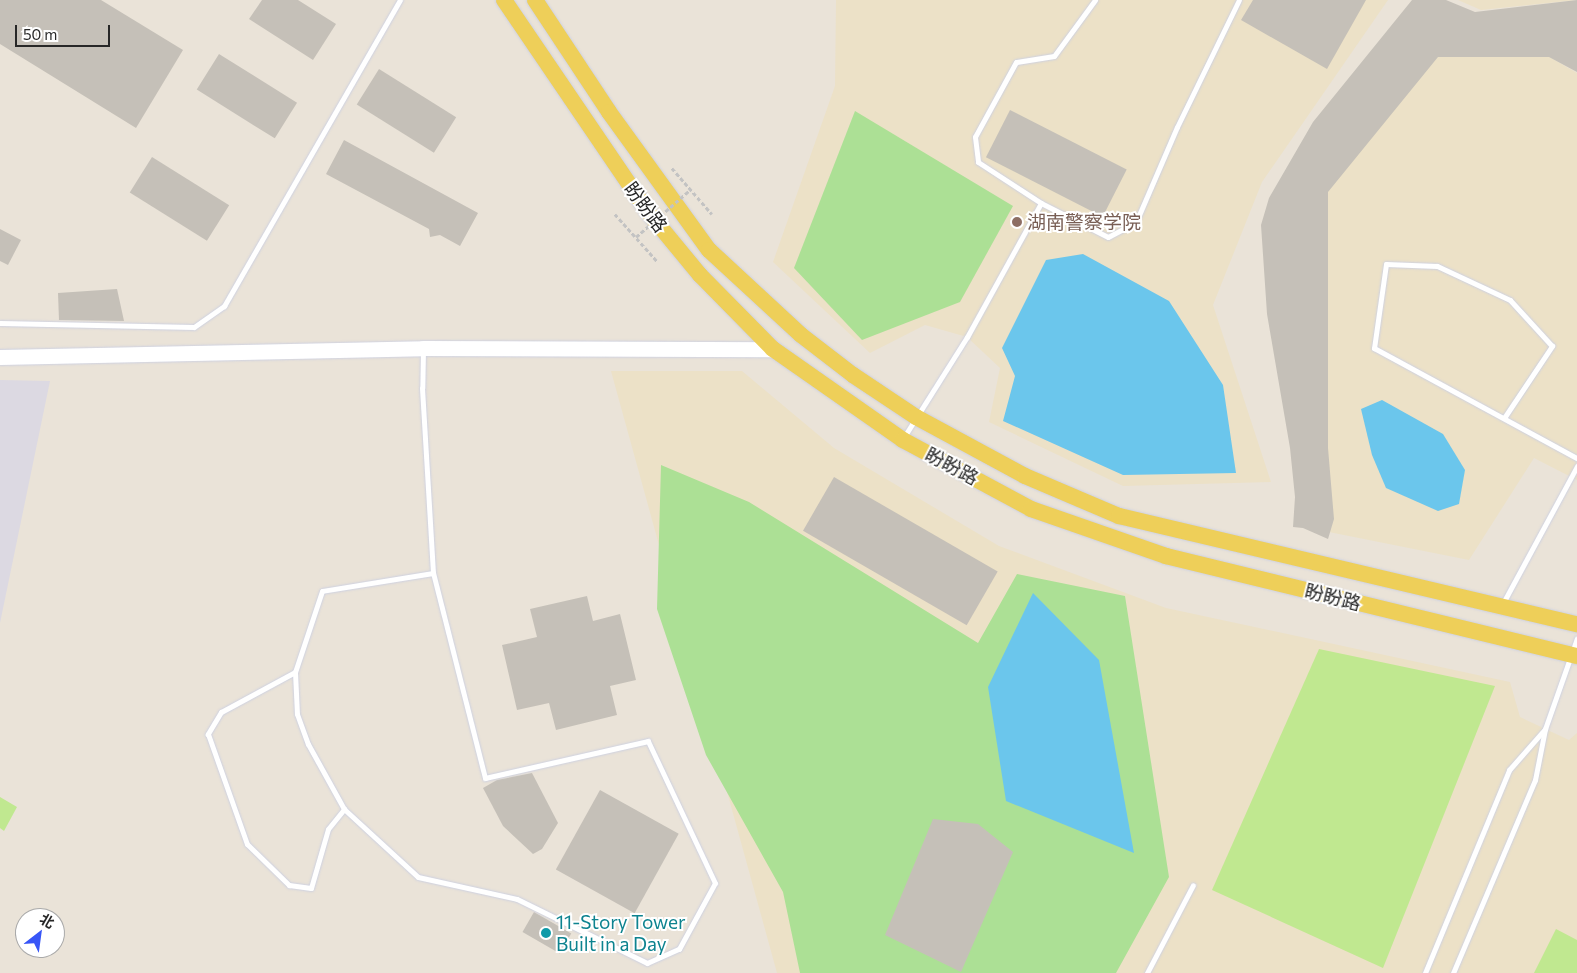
<!DOCTYPE html>
<meta charset="utf-8">
<style>
body{margin:0}
#map{position:relative;width:1577px;height:973px;overflow:hidden;background:#eae3d8;font-family:Commissioner,"Noto Sans SC",sans-serif}
div>[style]{position:absolute}
.industrial>*{inset:0;background:#dcd9e2}
.education>*{inset:0;background:#ece1c7}
.green>*{inset:0;background:#ace095}
.pitch>*{inset:0;background:#c0e890}
.water>*{inset:0;background:#6bc6ec}
.building>*{inset:0;background:#c5c0b8;transform-origin:0 0}
.path>*{height:2.5px;margin-top:-1.25px;transform-origin:0;background:repeating-linear-gradient(90deg,#c3c3c3 0 4px,transparent 0 6.5px)}
.roads{filter:drop-shadow(0 0 1px #ced1e0) drop-shadow(0 0 1px #ced1e0)}
.service>*{height:5px;margin:-2.5px;padding:0 2.5px;transform-origin:2.5px;border-radius:2.5px;background:#fff}
.secondary>*{height:15px;margin:-7.5px;padding:0 7.5px;transform-origin:7.5px;border-radius:7.5px;background:#fff}
.primary>*{height:16px;margin:-8px;padding:0 8px;transform-origin:8px;border-radius:8px;background:#eecf59}
.path-bridge>*{height:2.5px;margin-top:-1.25px;transform-origin:0;background:repeating-linear-gradient(90deg,#c3c3c3 0 4px,transparent 0 6.5px)}
.dots>*{width:14px;height:14px;translate:-50% -50%;box-sizing:border-box;border:2px solid #fff;border-radius:50%}
span{translate:-50% -50%;white-space:nowrap;text-align:center;line-height:1.15;-webkit-text-stroke:4px #fff;paint-order:stroke}
.street-label{font-size:19px;color:#272727}
.education-label{font-size:19px;color:#785e54}
.left{translate:0 -50%;text-align:left}
.culture-label{font-size:19px;color:#0d838f}
.north{position:absolute;left:15px;top:908px;width:50px;height:50px;box-sizing:border-box;background:#fff;border:1px solid #a9a9a9;border-radius:50%;rotate:30deg;font-size:14px;font-weight:700;line-height:20px;text-align:center;color:#272727}
.north::after{content:'';display:block;margin:auto;width:18px;height:22px;background:#3856f7;clip-path:polygon(50% 0,100% 100%,50% 72%,0 100%)}
.scale{position:absolute;left:15px;top:25px;width:95px;height:22px;box-sizing:border-box;border:2px solid #272727;border-top:0;padding-left:6px;font-size:15px;line-height:18px;white-space:nowrap;color:#272727;-webkit-text-stroke:4px #fff;paint-order:stroke}
</style>
<div id="map">
<div class="industrial">
<div style="clip-path:polygon(0 380px,50px 381px,0 623px)"></div>
</div>
<div class="education">
<div style="clip-path:polygon(836px 0,1388px 0,1262px 182px,1213px 305px,1271px 482px,1123px 486px,989px 422px,1000px 368px,967px 337px,925px 325px,870px 353px,773px 262px,835px 86px)"></div>
<div style="clip-path:polygon(1458px 0,1577px 0,1481px 10px)"></div>
<div style="clip-path:polygon(1432px 50px,1541px 52px,1577px 73px,1577px 480px,1534px 458px,1469px 560px,1324px 531px,1321px 186px)"></div>
<div style="clip-path:polygon(611px 371px,742px 371px,834px 448px,999px 546px,1166px 608px,1510px 682px,1520px 717px,1569px 740px,1577px 733px,1577px 973px,777px 973px)"></div>
</div>
<div class="green">
<div style="clip-path:polygon(855px 111px,1013px 206px,960px 302px,862px 340px,794px 268px)"></div>
<div style="clip-path:polygon(661px 465px,749px 502px,978px 643px,1017px 574px,1125px 596px,1169px 877px,1116px 973px,800px 973px,783px 892px,706px 755px,657px 609px)"></div>
</div>
<div class="pitch">
<div style="clip-path:polygon(1319px 649px,1495px 686px,1383px 968px,1212px 890px)"></div>
<div style="clip-path:polygon(0 797px,17px 807px,4px 831px,0 828px)"></div>
<div style="clip-path:polygon(1556px 929px,1577px 940px,1577px 973px,1534px 973px)"></div>
</div>
<div class="water">
<div style="clip-path:polygon(1083px 254px,1169px 301px,1223px 385px,1236px 473px,1123px 475px,1003px 421px,1015px 376px,1002px 348px,1046px 260px)"></div>
<div style="clip-path:polygon(1382px 400px,1443px 434px,1465px 470px,1459px 504px,1438px 511px,1386px 488px,1372px 455px,1361px 409px)"></div>
<div style="clip-path:polygon(1033px 593px,1099px 660px,1134px 853px,1006px 801px,988px 687px)"></div>
</div>
<div class="building">
<div style="clip-path:polygon(0 0,101px 0,183px 50px,136px 128px,0 44px)"></div>
<div style="clip-path:polygon(262px 0,298px 0,336px 24px,313px 60px,249px 19px)"></div>
<div style="clip-path:polygon(1253px 0,1366px 0,1327px 69px,1241px 20px)"></div>
<div style="clip-path:polygon(1412px 0,1446px 0,1475px 12px,1577px 0,1577px 72px,1549px 57px,1438px 57px,1328px 192px,1328px 448px,1334px 519px,1328px 539px,1303px 528px,1293px 527px,1295px 497px,1290px 448px,1267px 314px,1261px 225px,1269px 198px,1313px 122px)"></div>
<div style="left:219px;top:54px;width:92px;height:42px;rotate:32deg"></div>
<div style="left:379px;top:69px;width:91px;height:42px;rotate:32deg"></div>
<div style="left:1010px;top:110px;width:131px;height:53px;rotate:27deg"></div>
<div style="clip-path:polygon(344px 140px,478px 213px,460px 246px,440px 235px,430px 237px,429px 229px,326px 174px)"></div>
<div style="left:152px;top:157px;width:91px;height:42px;rotate:32deg"></div>
<div style="clip-path:polygon(0 229px,21px 240px,8px 265px,0 261px)"></div>
<div style="clip-path:polygon(117px 289px,124px 321px,59px 320px,58px 293px)"></div>
<div style="left:834px;top:477px;width:189px;height:62px;rotate:30deg"></div>
<div style="clip-path:polygon(587px 596px,593px 621px,620px 614px,636px 680px,610px 686px,617px 715px,556px 730px,549px 703px,517px 710px,502px 645px,537px 637px,530px 609px)"></div>
<div style="clip-path:polygon(532px 773px,558px 823px,542px 849px,533px 854px,503px 826px,483px 788px,497px 780px)"></div>
<div style="left:600px;top:790px;width:90px;height:91px;rotate:29deg"></div>
<div style="clip-path:polygon(933px 819px,978px 824px,1013px 852px,961px 972px,885px 935px)"></div>
<div style="left:534px;top:912px;width:43px;height:23px;rotate:30deg"></div>
</div>
<div class="path">
<div style="left:672px;top:168px;width:61px;rotate:49deg"></div>
<div style="left:615px;top:214px;width:63px;rotate:48.2deg"></div>
</div>
<div class="roads">
<div class="service">
<div style="left:1095px;top:0;width:69px;rotate:126.2deg"></div>
<div style="left:1054px;top:56px;width:38px;rotate:171deg"></div>
<div style="left:1016px;top:62px;width:85px;rotate:118.7deg"></div>
<div style="left:975px;top:137px;width:25px;rotate:83deg"></div>
<div style="left:978px;top:162px;width:75px;rotate:33.1deg"></div>
<div style="left:1041px;top:203px;width:75px;rotate:26.9deg"></div>
<div style="left:1108px;top:237px;width:32px;rotate:-28deg"></div>
<div style="left:1136px;top:222px;width:103px;rotate:-66.7deg"></div>
<div style="left:1177px;top:127px;width:141px;rotate:-64deg"></div>
<div style="left:0;top:323px;width:194px;rotate:1.2deg"></div>
<div style="left:194px;top:327px;width:37px;rotate:-35deg"></div>
<div style="left:224px;top:306px;width:353px;rotate:-60.1deg"></div>
<div style="left:423px;top:349px;width:39px;rotate:91deg"></div>
<div style="left:422px;top:388px;width:185px;rotate:86.6deg"></div>
<div style="left:433px;top:573px;width:112px;rotate:170.8deg"></div>
<div style="left:322px;top:591px;width:85px;rotate:108.4deg"></div>
<div style="left:295px;top:672px;width:42px;rotate:87.3deg"></div>
<div style="left:297px;top:714px;width:32px;rotate:70deg"></div>
<div style="left:308px;top:744px;width:74px;rotate:61deg"></div>
<div style="left:344px;top:809px;width:100px;rotate:42.6deg"></div>
<div style="left:418px;top:877px;width:101px;rotate:12.5deg"></div>
<div style="left:517px;top:899px;width:145px;rotate:26.2deg"></div>
<div style="left:647px;top:963px;width:35px;rotate:-24deg"></div>
<div style="left:679px;top:949px;width:75px;rotate:-61.4deg"></div>
<div style="left:715px;top:883px;width:157px;rotate:-115.3deg"></div>
<div style="left:648px;top:741px;width:167px;rotate:167.2deg"></div>
<div style="left:485px;top:778px;width:211px;rotate:-104.2deg"></div>
<div style="left:1504px;top:418px;width:87px;rotate:-56.3deg"></div>
<div style="left:1552px;top:346px;width:62px;rotate:-132.4deg"></div>
<div style="left:1510px;top:300px;width:81px;rotate:-155deg"></div>
<div style="left:1437px;top:266px;width:51px;rotate:-177.8deg"></div>
<div style="left:1386px;top:264px;width:85px;rotate:98.1deg"></div>
<div style="left:1374px;top:348px;width:231px;rotate:28.5deg"></div>
<div style="left:904px;top:437px;width:118px;rotate:-57.8deg"></div>
<div style="left:967px;top:337px;width:153px;rotate:-61.1deg"></div>
<div style="left:1503px;top:603px;width:156px;rotate:-61.6deg"></div>
<div style="left:295px;top:672px;width:84px;rotate:151.6deg"></div>
<div style="left:221px;top:712px;width:26px;rotate:121deg"></div>
<div style="left:208px;top:734px;width:117px;rotate:70.5deg"></div>
<div style="left:247px;top:844px;width:59px;rotate:44.3deg"></div>
<div style="left:289px;top:885px;width:22px;rotate:8deg"></div>
<div style="left:311px;top:888px;width:61px;rotate:-73.9deg"></div>
<div style="left:328px;top:829px;width:26px;rotate:-51deg"></div>
<div style="left:1147px;top:973px;width:99px;rotate:-62.4deg"></div>
<div style="left:1425px;top:973px;width:220px;rotate:-67.5deg"></div>
<div style="left:1509px;top:770px;width:55px;rotate:-48.7deg"></div>
<div style="left:1453px;top:973px;width:210px;rotate:-67deg"></div>
<div style="left:1535px;top:780px;width:52px;rotate:-78.9deg"></div>
<div style="left:1545px;top:729px;width:96px;rotate:-70.6deg"></div>
</div>
<div class="secondary">
<div style="left:0;top:357px;width:423px;rotate:-1.2deg"></div>
<div style="left:423px;top:348px;width:350px;rotate:0.2deg"></div>
</div>
<div class="primary">
<div style="left:504px;top:0;width:256px;rotate:55.8deg"></div>
<div style="left:648px;top:212px;width:82px;rotate:50.5deg"></div>
<div style="left:700px;top:275px;width:104px;rotate:45.4deg"></div>
<div style="left:773px;top:349px;width:159px;rotate:35deg"></div>
<div style="left:903px;top:440px;width:145px;rotate:28.3deg"></div>
<div style="left:1031px;top:509px;width:143px;rotate:19.2deg"></div>
<div style="left:1166px;top:556px;width:423px;rotate:13.7deg"></div>
<div style="left:535px;top:0;width:134px;rotate:56.5deg"></div>
<div style="left:609px;top:112px;width:170px;rotate:54.1deg"></div>
<div style="left:709px;top:250px;width:125px;rotate:42.7deg"></div>
<div style="left:801px;top:335px;width:66px;rotate:37.6deg"></div>
<div style="left:853px;top:375px;width:76px;rotate:33.7deg"></div>
<div style="left:916px;top:417px;width:124px;rotate:28.4deg"></div>
<div style="left:1025px;top:476px;width:102px;rotate:23.1deg"></div>
<div style="left:1119px;top:516px;width:471px;rotate:13.3deg"></div>
</div>
</div>
<div class="path-bridge">
<div style="left:636px;top:237px;width:73px;rotate:-41.1deg"></div>
</div>
<div class="dots">
<div style="left:1017px;top:222px;background:#8d6e63"></div>
<div style="left:546px;top:933px;background:#0f9aa8"></div>
</div>
<div class="street-label">
<span style="left:646px;top:207px;rotate:53deg">盼盼路</span>
<span style="left:952px;top:466px;rotate:28deg">盼盼路</span>
<span style="left:1333px;top:597px;rotate:14deg">盼盼路</span>
</div>
<div class="education-label">
<span class="left" style="left:1027px;top:222px">湖南警察学院</span>
</div>
<div class="culture-label">
<span class="left" style="left:556px;top:933px">11-Story Tower<br>Built in a Day</span>
</div>
<div class="north">北</div>
<div class="scale">50 m</div>
</div>
